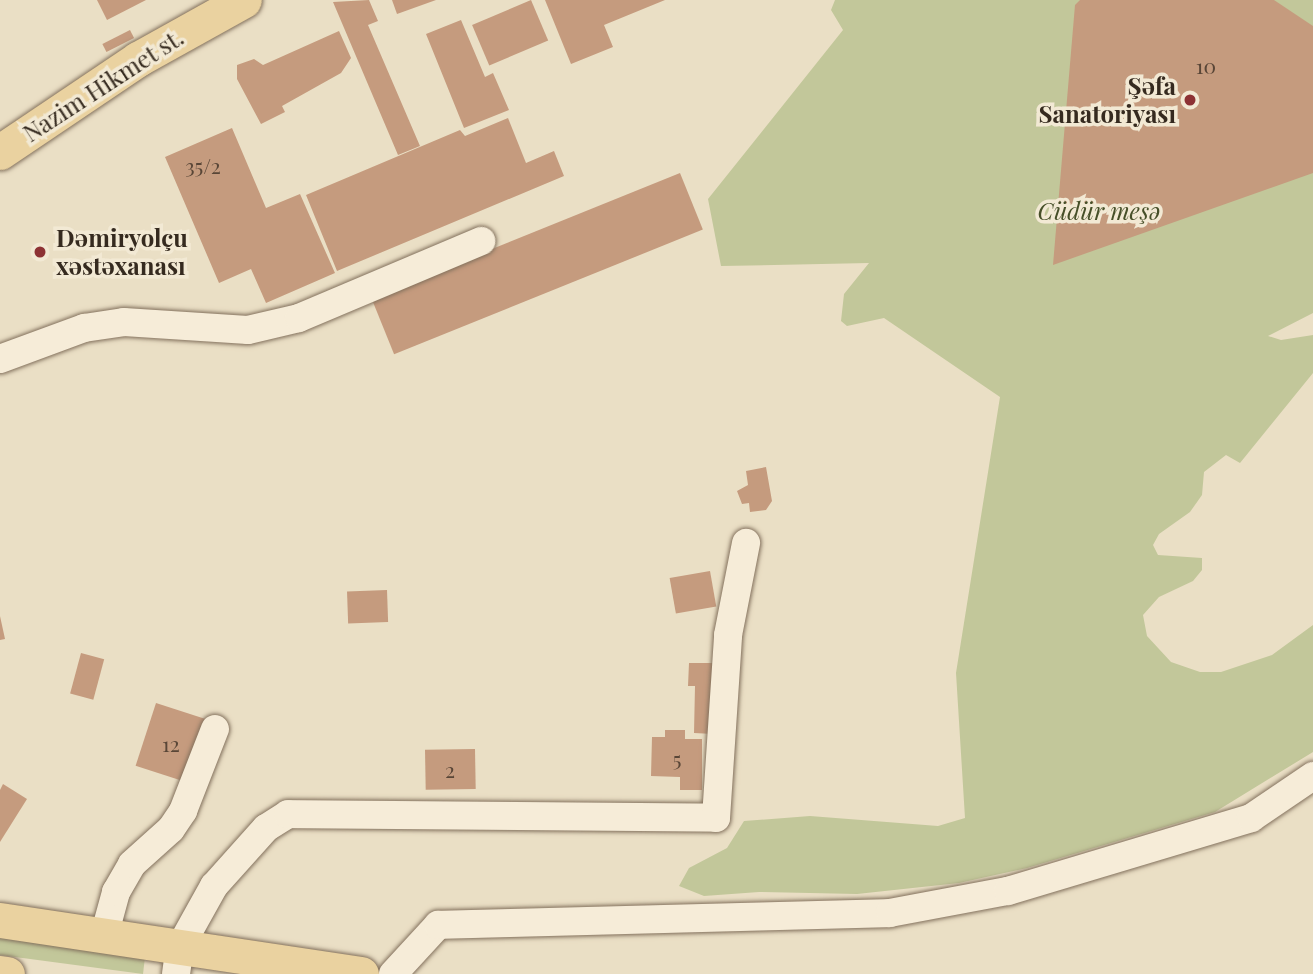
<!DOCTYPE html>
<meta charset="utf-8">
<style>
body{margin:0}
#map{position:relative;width:1313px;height:974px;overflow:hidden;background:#eadfc5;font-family:"Playfair Display",serif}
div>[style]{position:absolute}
.green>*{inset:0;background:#c2c79a}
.building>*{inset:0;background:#c59b7e;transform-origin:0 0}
.roads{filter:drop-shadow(0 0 2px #83715d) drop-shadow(0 0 2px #83715d)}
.minor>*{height:28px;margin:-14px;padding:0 14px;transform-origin:14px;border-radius:14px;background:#f6ecd8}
.major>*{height:35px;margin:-17.5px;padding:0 17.5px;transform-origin:17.5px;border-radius:17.5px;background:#ead2a0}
.dots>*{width:19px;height:19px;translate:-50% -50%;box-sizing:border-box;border:4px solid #f2e9d4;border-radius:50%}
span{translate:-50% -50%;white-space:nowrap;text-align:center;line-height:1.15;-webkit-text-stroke:7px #f2e9d4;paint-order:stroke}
.number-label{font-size:21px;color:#594637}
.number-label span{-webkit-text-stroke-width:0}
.street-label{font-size:24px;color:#352a1f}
.poi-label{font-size:24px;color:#352a1f;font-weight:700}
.right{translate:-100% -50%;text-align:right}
.left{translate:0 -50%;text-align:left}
.park-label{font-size:24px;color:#464f28;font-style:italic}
</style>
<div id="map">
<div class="green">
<div style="clip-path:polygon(835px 0,1313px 0,1313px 313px,1268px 336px,1281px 340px,1313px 335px,1313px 373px,1240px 463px,1226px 455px,1204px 472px,1202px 495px,1190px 512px,1159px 534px,1153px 545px,1158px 555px,1202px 558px,1202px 570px,1193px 581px,1159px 597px,1143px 615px,1147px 636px,1171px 662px,1200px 672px,1221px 672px,1272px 655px,1313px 625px,1313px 752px,1215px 812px,1027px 868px,959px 883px,857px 894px,759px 892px,704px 896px,679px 886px,689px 868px,727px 848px,744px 821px,810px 816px,938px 826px,965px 818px,956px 673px,1000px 397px,884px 318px,847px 326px,841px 321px,844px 294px,869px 263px,721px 266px,708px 199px,843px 30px,831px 10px)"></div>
<div style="clip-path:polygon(0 935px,145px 957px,143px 974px,0 955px)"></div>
</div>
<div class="building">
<div style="clip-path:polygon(97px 0,146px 0,107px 20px)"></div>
<div style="clip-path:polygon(369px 0,378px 21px,368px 25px,420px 146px,398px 155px,333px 2px)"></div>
<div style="clip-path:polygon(392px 0,436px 0,397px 14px)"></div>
<div style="left:531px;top:0;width:44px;height:64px;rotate:67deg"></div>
<div style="clip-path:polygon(545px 0,665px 0,604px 25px,613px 47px,571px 64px)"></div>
<div style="clip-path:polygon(1080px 0,1274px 0,1313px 26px,1313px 173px,1053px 265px,1075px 5px)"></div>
<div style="clip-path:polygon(461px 20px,485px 77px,493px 73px,509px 110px,464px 128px,426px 34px)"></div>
<div style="left:130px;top:30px;width:9px;height:31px;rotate:63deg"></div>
<div style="clip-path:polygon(339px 31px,351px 58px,341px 73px,282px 106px,285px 112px,261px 124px,237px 79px,237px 65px,254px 59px,263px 65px)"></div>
<div style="clip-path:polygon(508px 118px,526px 163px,554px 151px,564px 176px,337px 271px,306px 195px,460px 130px,465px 136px)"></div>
<div style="clip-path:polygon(232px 128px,266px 208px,300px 194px,335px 273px,266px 303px,251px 269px,219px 283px,165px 157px)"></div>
<div style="left:680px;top:173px;width:61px;height:333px;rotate:68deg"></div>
<div style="clip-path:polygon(766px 467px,772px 501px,766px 510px,750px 512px,749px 503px,742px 504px,737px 491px,748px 485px,746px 471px)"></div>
<div style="left:710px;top:571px;width:36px;height:41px;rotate:80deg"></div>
<div style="left:387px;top:590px;width:32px;height:40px;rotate:88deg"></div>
<div style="clip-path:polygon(0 616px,5px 639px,0 640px)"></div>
<div style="left:81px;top:653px;width:24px;height:42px;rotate:15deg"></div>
<div style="clip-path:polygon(689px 663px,715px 663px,713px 734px,694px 733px,695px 686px,688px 686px)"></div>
<div style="left:156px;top:703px;width:52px;height:66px;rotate:18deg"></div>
<div style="clip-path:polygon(665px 730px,685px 730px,685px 739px,702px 739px,702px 790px,680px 790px,680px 777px,651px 776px,652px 737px,665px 737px)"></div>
<div style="left:475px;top:749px;width:40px;height:50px;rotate:89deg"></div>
<div style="clip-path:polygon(3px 784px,27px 799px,0 842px,0 790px)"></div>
</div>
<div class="roads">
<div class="minor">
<div style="left:0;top:359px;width:90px;rotate:-20.3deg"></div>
<div style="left:84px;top:328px;width:40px;rotate:-8.5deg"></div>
<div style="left:124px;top:322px;width:124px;rotate:3.7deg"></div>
<div style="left:248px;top:330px;width:52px;rotate:-13.2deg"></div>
<div style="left:299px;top:318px;width:198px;rotate:-22.9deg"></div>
<div style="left:104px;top:936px;width:46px;rotate:-74.7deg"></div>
<div style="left:116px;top:892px;width:32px;rotate:-60deg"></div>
<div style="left:132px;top:864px;width:52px;rotate:-41.9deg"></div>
<div style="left:171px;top:829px;width:22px;rotate:-56deg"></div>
<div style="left:183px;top:811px;width:88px;rotate:-68.7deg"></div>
<div style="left:176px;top:974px;width:27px;rotate:-82deg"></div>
<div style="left:180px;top:947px;width:70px;rotate:-60.9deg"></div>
<div style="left:214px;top:886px;width:78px;rotate:-48.1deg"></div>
<div style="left:266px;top:828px;width:26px;rotate:-32deg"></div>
<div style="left:288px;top:814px;width:428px;rotate:0.5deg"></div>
<div style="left:716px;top:818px;width:183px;rotate:-86.2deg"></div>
<div style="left:728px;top:635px;width:94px;rotate:-78.9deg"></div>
<div style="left:393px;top:974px;width:67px;rotate:-47.4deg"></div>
<div style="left:438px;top:925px;width:452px;rotate:-1.5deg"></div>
<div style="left:890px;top:913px;width:120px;rotate:-10.6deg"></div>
<div style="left:1008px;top:891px;width:254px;rotate:-16.7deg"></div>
<div style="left:1251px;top:818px;width:75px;rotate:-34.1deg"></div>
</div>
<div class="major">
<div style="left:0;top:152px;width:166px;rotate:-34deg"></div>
<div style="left:138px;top:59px;width:121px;rotate:-29.1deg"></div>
<div style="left:0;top:920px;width:365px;rotate:8.5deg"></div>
<div style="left:0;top:973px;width:7px;rotate:8deg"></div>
</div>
</div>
<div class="dots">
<div style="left:1190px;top:100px;background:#8d3234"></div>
<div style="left:40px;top:252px;background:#8d3234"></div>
</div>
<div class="number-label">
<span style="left:1206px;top:65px">10</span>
<span style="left:203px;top:165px">35/2</span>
<span style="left:171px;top:743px">12</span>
<span style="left:677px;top:758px">5</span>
<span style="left:450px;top:769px">2</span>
</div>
<div class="street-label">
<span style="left:103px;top:85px;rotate:-33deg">Nazim Hikmet st.</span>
</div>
<div class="poi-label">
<span class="right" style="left:1176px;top:100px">Şəfa<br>Sanatoriyası</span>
<span class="left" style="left:56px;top:252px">Dəmiryolçu<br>xəstəxanası</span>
</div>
<div class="park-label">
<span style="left:1099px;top:211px">Cüdür meşə</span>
</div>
</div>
